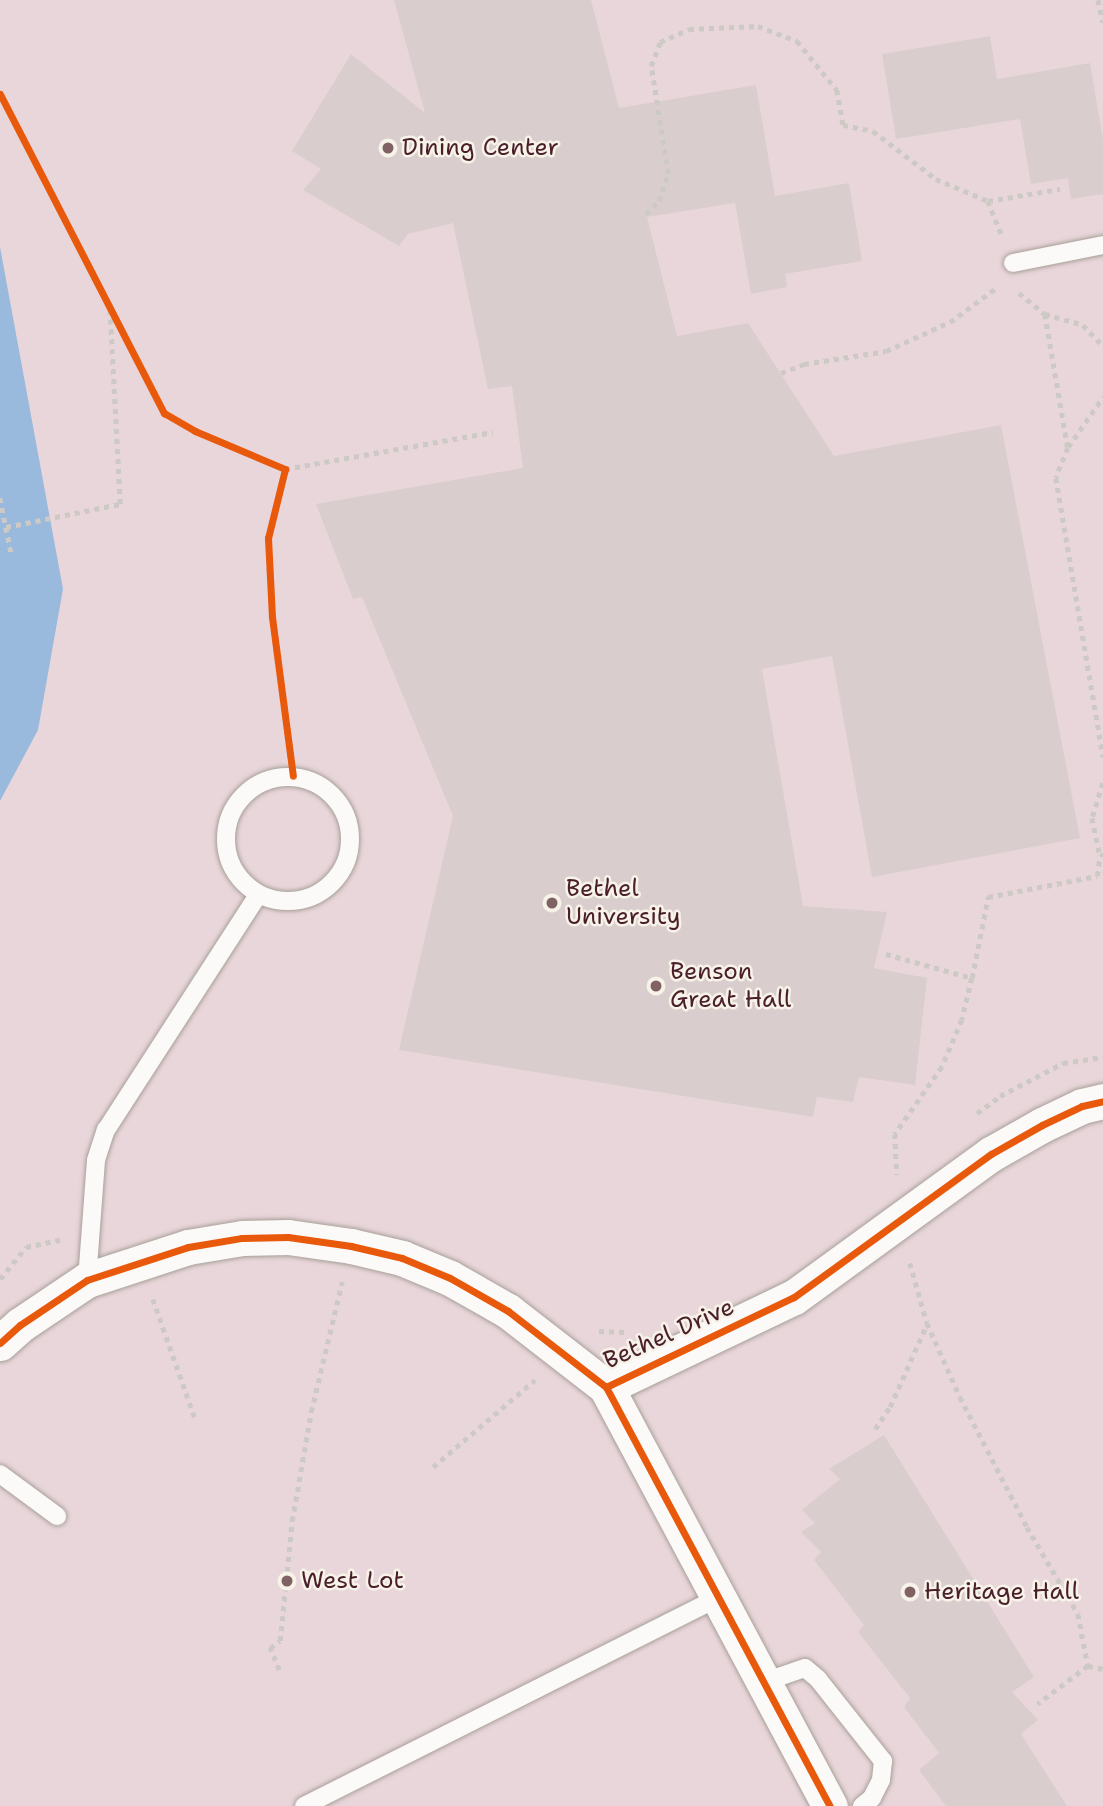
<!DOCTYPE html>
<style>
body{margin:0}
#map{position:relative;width:1103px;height:1806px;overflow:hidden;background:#e3decd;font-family:"Shantell Sans",sans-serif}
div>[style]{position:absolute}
.built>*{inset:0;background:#e9d6db;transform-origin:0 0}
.water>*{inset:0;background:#9abadd}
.building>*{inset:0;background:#dacdce}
.path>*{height:4.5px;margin-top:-2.25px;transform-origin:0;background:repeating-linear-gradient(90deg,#cdc9c5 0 5px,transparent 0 10px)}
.roads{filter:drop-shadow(0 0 2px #a8a098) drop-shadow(0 0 2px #a8a098)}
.lane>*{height:18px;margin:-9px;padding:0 9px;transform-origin:9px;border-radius:9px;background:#fbfaf8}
.lane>.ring{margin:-9px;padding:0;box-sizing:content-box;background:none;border:18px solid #fbfaf8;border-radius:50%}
.street>*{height:35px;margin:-17.5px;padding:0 17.5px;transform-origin:17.5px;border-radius:17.5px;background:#fbfaf8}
.cycleway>*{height:7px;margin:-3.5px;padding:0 3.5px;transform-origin:3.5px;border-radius:3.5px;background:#e8590c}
.dots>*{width:19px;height:19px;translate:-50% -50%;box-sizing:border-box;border:4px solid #f7f3e8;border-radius:50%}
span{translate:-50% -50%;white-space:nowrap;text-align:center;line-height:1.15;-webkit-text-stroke:5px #f7f3e8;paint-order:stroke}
.poi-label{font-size:24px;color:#4a1f2b}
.left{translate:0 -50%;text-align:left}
.street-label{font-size:24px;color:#4a1f2b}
</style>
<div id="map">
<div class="built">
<div style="left:0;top:0;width:1103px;height:1806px"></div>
</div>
<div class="water">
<div style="clip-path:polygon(0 247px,63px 589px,38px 730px,0 801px)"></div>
</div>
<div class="building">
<div style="clip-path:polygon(394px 0,591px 0,619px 108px,756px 85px,775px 196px,849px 183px,862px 261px,785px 274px,787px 287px,751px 294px,735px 203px,647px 217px,677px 336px,748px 323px,834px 456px,1001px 425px,1080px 838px,872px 877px,832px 656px,762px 669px,803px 906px,887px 912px,874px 968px,927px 978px,915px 1085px,859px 1077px,853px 1102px,817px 1097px,813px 1117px,399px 1050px,453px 816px,362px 597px,353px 599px,316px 504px,523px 468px,512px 386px,488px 389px,453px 223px,408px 234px,399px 246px,303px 190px,321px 169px,292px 151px,351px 54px,425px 113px)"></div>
<div style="clip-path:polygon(990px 36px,997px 79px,1090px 63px,1103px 140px,1103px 194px,1071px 199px,1068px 178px,1031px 184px,1020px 119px,896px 139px,882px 54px)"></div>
<div style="clip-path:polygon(884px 1435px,1034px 1677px,1012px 1692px,1038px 1720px,1021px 1734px,1067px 1806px,946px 1806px,919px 1770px,939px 1753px,904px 1707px,910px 1698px,858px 1632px,864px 1625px,814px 1560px,821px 1552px,801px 1532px,815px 1523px,802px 1510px,840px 1479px,829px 1469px)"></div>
</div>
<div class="path">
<div style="left:1098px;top:0;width:23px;rotate:77deg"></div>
<div style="left:0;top:94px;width:359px;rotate:62.8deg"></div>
<div style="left:164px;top:413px;width:36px;rotate:30deg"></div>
<div style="left:195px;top:431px;width:98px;rotate:22.9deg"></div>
<div style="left:285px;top:469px;width:71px;rotate:103.8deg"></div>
<div style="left:268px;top:538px;width:79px;rotate:87.1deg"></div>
<div style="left:272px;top:617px;width:160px;rotate:82.5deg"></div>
<div style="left:988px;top:201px;width:38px;rotate:68deg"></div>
<div style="left:646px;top:214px;width:18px;rotate:-45deg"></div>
<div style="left:659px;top:201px;width:28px;rotate:-72deg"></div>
<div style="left:668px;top:174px;width:109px;rotate:-98.9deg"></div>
<div style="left:651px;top:66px;width:26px;rotate:-69deg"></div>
<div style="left:660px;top:42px;width:32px;rotate:-24deg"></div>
<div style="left:689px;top:29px;width:69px;rotate:-2.5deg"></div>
<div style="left:758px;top:26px;width:42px;rotate:21deg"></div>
<div style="left:797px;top:41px;width:63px;rotate:50.8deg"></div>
<div style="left:837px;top:90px;width:36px;rotate:80deg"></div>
<div style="left:843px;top:125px;width:31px;rotate:11deg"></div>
<div style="left:873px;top:131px;width:79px;rotate:37.3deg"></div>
<div style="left:936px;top:179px;width:56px;rotate:22.9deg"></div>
<div style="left:988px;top:201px;width:73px;rotate:-9.5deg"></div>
<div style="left:1019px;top:293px;width:33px;rotate:39deg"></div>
<div style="left:1045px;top:314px;width:136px;rotate:80.3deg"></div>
<div style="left:1068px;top:448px;width:32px;rotate:112deg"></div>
<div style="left:1056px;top:478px;width:283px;rotate:80.4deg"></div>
<div style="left:1045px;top:314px;width:40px;rotate:16deg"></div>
<div style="left:1083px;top:325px;width:29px;rotate:46deg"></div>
<div style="left:781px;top:373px;width:25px;rotate:-21deg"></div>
<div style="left:804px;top:364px;width:83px;rotate:-9deg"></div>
<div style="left:886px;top:351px;width:70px;rotate:-24.4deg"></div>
<div style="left:950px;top:322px;width:56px;rotate:-36.3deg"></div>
<div style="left:1068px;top:447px;width:61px;rotate:-55deg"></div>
<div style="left:285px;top:469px;width:211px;rotate:-10.1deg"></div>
<div style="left:0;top:498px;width:55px;rotate:78.5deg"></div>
<div style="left:6px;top:527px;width:116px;rotate:-11.4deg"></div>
<div style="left:120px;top:504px;width:194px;rotate:-93deg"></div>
<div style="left:1103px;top:783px;width:37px;rotate:107deg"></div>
<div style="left:1092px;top:818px;width:38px;rotate:78deg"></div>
<div style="left:1100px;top:855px;width:3px"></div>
<div style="left:886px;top:954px;width:89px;rotate:15.6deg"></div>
<div style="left:972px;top:978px;width:43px;rotate:103.4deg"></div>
<div style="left:962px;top:1020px;width:51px;rotate:113.1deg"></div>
<div style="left:942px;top:1067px;width:82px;rotate:125deg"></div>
<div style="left:895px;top:1134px;width:41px;rotate:87.2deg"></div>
<div style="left:972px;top:978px;width:83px;rotate:-78.8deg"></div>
<div style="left:988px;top:897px;width:111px;rotate:-10.9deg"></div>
<div style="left:1097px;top:876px;width:21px;rotate:-82deg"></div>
<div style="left:977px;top:1113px;width:29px;rotate:-36deg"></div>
<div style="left:1000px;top:1096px;width:71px;rotate:-27.6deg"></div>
<div style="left:1063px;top:1063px;width:40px;rotate:-8.5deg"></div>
<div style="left:910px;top:1263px;width:62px;rotate:74.2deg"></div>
<div style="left:927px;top:1323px;width:81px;rotate:66deg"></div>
<div style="left:960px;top:1397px;width:146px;rotate:62.7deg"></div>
<div style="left:1027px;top:1527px;width:101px;rotate:59.6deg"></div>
<div style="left:1078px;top:1614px;width:53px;rotate:79.1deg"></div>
<div style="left:1088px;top:1666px;width:63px;rotate:142.8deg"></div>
<div style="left:0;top:1279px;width:41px;rotate:-50.9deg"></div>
<div style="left:26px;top:1247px;width:35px;rotate:-12deg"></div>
<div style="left:153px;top:1299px;width:126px;rotate:70.6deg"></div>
<div style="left:599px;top:1331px;width:26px;rotate:2deg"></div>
<div style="left:875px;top:1429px;width:27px;rotate:-56deg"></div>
<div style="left:890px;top:1407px;width:91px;rotate:-66deg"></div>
<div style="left:433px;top:1467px;width:134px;rotate:-40.5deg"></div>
<div style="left:1088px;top:1666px;width:15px;rotate:11deg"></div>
<div style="left:279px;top:1670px;width:24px;rotate:-112deg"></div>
<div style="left:270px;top:1648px;width:12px;rotate:-35deg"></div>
<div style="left:280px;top:1641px;width:121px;rotate:-84.3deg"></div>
<div style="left:292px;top:1521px;width:111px;rotate:-80.1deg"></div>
<div style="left:311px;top:1412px;width:134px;rotate:-76.6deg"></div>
</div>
<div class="roads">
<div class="lane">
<div style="left:1013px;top:263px;width:92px;rotate:-11.3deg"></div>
<div class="ring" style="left:226px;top:777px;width:106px;height:106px"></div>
<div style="left:87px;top:1280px;width:120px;rotate:-85.7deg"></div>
<div style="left:96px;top:1160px;width:32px;rotate:-72deg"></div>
<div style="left:106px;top:1130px;width:280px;rotate:-57.1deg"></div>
<div style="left:0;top:1474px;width:71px;rotate:36.4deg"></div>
<div style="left:764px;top:1682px;width:43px;rotate:-18.9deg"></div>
<div style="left:805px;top:1668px;width:17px;rotate:40deg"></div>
<div style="left:818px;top:1679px;width:105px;rotate:51.6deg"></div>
<div style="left:883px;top:1761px;width:19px;rotate:96deg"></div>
<div style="left:881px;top:1780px;width:20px;rotate:117deg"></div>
<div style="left:872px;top:1798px;width:13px;rotate:141deg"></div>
<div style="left:304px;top:1806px;width:465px;rotate:-26.7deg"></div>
</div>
<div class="street">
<div style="left:0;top:1343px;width:27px;rotate:-42deg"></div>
<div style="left:20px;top:1325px;width:81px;rotate:-33.9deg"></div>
<div style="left:87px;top:1280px;width:106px;rotate:-18.1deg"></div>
<div style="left:188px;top:1247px;width:55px;rotate:-9.5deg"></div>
<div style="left:242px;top:1238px;width:46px;rotate:-1.2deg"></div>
<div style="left:288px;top:1237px;width:64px;rotate:8.1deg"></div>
<div style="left:351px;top:1246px;width:52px;rotate:13.2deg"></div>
<div style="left:402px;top:1258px;width:52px;rotate:22.6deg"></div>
<div style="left:450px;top:1278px;width:67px;rotate:29.6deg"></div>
<div style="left:508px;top:1311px;width:124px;rotate:37.8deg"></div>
<div style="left:606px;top:1387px;width:208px;rotate:-25.6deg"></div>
<div style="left:794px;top:1297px;width:243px;rotate:-36deg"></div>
<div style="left:991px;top:1154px;width:59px;rotate:-29.6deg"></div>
<div style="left:1042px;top:1125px;width:44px;rotate:-25.4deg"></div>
<div style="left:1082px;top:1106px;width:22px;rotate:-13deg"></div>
<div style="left:606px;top:1387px;width:475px;rotate:61.9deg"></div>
</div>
</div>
<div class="cycleway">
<div style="left:0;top:94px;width:359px;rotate:62.8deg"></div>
<div style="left:164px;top:413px;width:36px;rotate:30deg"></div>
<div style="left:195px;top:431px;width:98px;rotate:22.9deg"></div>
<div style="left:285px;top:469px;width:71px;rotate:103.8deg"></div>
<div style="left:268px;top:538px;width:79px;rotate:87.1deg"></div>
<div style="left:272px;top:617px;width:160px;rotate:82.5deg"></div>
<div style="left:0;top:1343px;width:27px;rotate:-42deg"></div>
<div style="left:20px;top:1325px;width:81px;rotate:-33.9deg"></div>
<div style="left:87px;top:1280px;width:106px;rotate:-18.1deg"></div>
<div style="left:188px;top:1247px;width:55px;rotate:-9.5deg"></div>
<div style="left:242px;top:1238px;width:46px;rotate:-1.2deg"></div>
<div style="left:288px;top:1237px;width:64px;rotate:8.1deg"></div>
<div style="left:351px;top:1246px;width:52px;rotate:13.2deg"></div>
<div style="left:402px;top:1258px;width:52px;rotate:22.6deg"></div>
<div style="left:450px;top:1278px;width:67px;rotate:29.6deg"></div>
<div style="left:508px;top:1311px;width:124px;rotate:37.8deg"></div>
<div style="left:606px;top:1387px;width:208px;rotate:-25.6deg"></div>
<div style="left:794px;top:1297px;width:243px;rotate:-36deg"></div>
<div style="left:991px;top:1154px;width:59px;rotate:-29.6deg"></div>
<div style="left:1042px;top:1125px;width:44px;rotate:-25.4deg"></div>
<div style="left:1082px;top:1106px;width:22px;rotate:-13deg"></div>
<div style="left:606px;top:1387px;width:475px;rotate:61.9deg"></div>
</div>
<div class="dots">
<div style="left:388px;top:148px;background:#806264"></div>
<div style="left:552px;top:903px;background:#806264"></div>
<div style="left:656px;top:986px;background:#806264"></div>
<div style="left:287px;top:1581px;background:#806264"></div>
<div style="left:910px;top:1592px;background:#806264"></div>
</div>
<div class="poi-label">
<span class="left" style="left:402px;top:148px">Dining Center</span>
<span class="left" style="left:566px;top:903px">Bethel<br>University</span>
<span class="left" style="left:670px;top:986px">Benson<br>Great Hall</span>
<span class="left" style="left:301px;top:1581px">West Lot</span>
<span class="left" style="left:924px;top:1592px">Heritage Hall</span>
</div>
<div class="street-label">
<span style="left:669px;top:1334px;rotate:-24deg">Bethel Drive</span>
</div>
</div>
